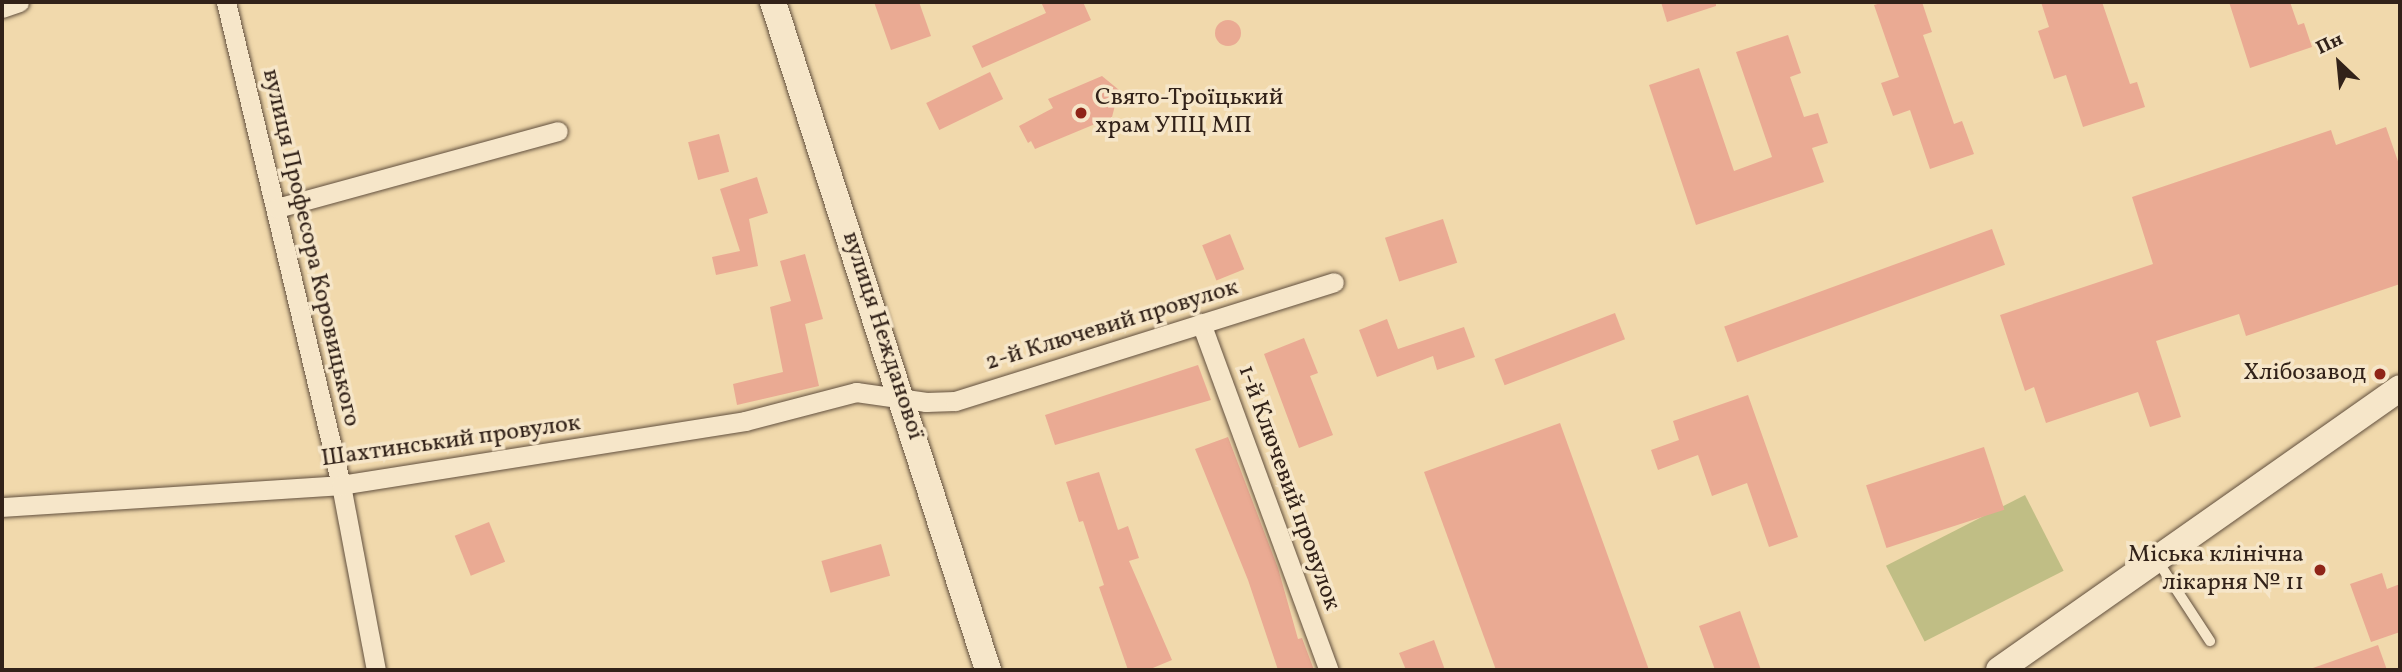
<!DOCTYPE html>
<meta charset="utf-8">
<style>
body{margin:0}
#map{position:relative;width:2402px;height:672px;overflow:hidden;background:#f1d9ac;font-family:Vollkorn,serif}
div>[style]{position:absolute}
.green>*{inset:0;background:#c0be85;transform-origin:0 0}
.building>*{inset:0;background:#eaaa93;transform-origin:0 0}
.round{border-radius:50%}
.roads{filter:drop-shadow(0 0 2px #62503e) drop-shadow(0 0 2px #62503e)}
.lane>*{height:10px;margin:-5px;padding:0 5px;transform-origin:5px;border-radius:5px;background:#f6e6c9}
.street>*{height:19px;margin:-9.5px;padding:0 9.5px;transform-origin:9.5px;border-radius:9.5px;background:#f6e6c9}
.secondary>*{height:26px;margin:-13px;padding:0 13px;transform-origin:13px;border-radius:13px;background:#f6e6c9}
.dots>*{width:19px;height:19px;translate:-50% -50%;box-sizing:border-box;border:4px solid #f6e6c9;border-radius:50%}
span{translate:-50% -50%;white-space:nowrap;text-align:center;line-height:1.15;-webkit-text-stroke:7px #f6e6c9;paint-order:stroke}
.poi-label{font-size:24px;color:#322219}
.left{translate:0 -50%;text-align:left}
.right{translate:-100% -50%;text-align:right}
.street-label{font-size:24px;color:#322219}
.frame{position:absolute;inset:0;border:4px solid #322219;pointer-events:none}
.north{position:absolute;left:2304px;top:28px;width:70px;height:70px;-webkit-text-stroke:5px #f6e6c9;paint-order:stroke;rotate:334deg;font-size:19px;font-weight:700;line-height:28px;text-align:center;color:#322219}
.north::after{content:'';display:block;margin:auto;width:24px;height:32px;background:#322219;clip-path:polygon(50% 0,100% 100%,50% 72%,0 100%)}
</style>
<div id="map">
<div class="green">
<div style="left:2025px;top:495px;width:85px;height:156px;rotate:63deg"></div>
</div>
<div class="building">
<div style="clip-path:polygon(874px 2px,919px 2px,931px 36px,891px 50px)"></div>
<div style="clip-path:polygon(1041px 2px,1083px 2px,1091px 20px,982px 68px,972px 46px,1046px 13px)"></div>
<div style="clip-path:polygon(1661px 2px,1716px 2px,1716px 6px,1667px 22px)"></div>
<div style="clip-path:polygon(1884px 2px,1922px 2px,1932px 32px,1923px 35px,1954px 124px,1962px 121px,1974px 154px,1930px 169px,1910px 110px,1893px 116px,1881px 83px,1899px 77px,1874px 5px)"></div>
<div style="clip-path:polygon(2041px 2px,2102px 2px,2130px 84px,2137px 82px,2145px 107px,2083px 127px,2066px 75px,2054px 79px,2038px 31px,2049px 27px)"></div>
<div style="clip-path:polygon(2229px 2px,2290px 2px,2298px 25px,2304px 23px,2312px 47px,2250px 68px)"></div>
<div class="round" style="left:1215px;top:20px;width:26px;height:26px"></div>
<div style="clip-path:polygon(1788px 35px,1801px 73px,1790px 77px,1804px 117px,1818px 113px,1828px 143px,1812px 148px,1824px 182px,1696px 225px,1649px 85px,1699px 68px,1734px 171px,1772px 157px,1736px 52px)"></div>
<div style="left:990px;top:72px;width:30px;height:71px;rotate:64deg"></div>
<div style="clip-path:polygon(1102px 76px,1119px 90px,1112px 117px,1035px 149px,1031px 141px,1028px 143px,1019px 126px,1053px 108px,1048px 99px)"></div>
<div style="clip-path:polygon(2386px 127px,2400px 167px,2400px 284px,2246px 336px,2239px 314px,2156px 341px,2181px 417px,2150px 427px,2138px 392px,2046px 423px,2034px 387px,2025px 391px,2000px 315px,2153px 264px,2132px 197px,2331px 130px,2336px 145px)"></div>
<div style="left:719px;top:134px;width:39px;height:32px;rotate:75deg"></div>
<div style="clip-path:polygon(757px 177px,768px 213px,749px 219px,758px 266px,716px 275px,712px 257px,740px 251px,720px 189px)"></div>
<div style="left:1443px;top:219px;width:46px;height:61px;rotate:72deg"></div>
<div style="left:1992px;top:229px;width:38px;height:285px;rotate:70deg"></div>
<div style="left:1230px;top:234px;width:38px;height:30px;rotate:68deg"></div>
<div style="clip-path:polygon(805px 254px,823px 319px,805px 324px,819px 386px,737px 405px,733px 384px,783px 372px,770px 307px,791px 301px,780px 261px)"></div>
<div style="left:1615px;top:313px;width:28px;height:129px;rotate:69deg"></div>
<div style="clip-path:polygon(1387px 319px,1398px 349px,1464px 327px,1475px 357px,1437px 370px,1433px 356px,1377px 377px,1359px 330px)"></div>
<div style="clip-path:polygon(1304px 338px,1318px 373px,1310px 376px,1333px 435px,1299px 448px,1264px 354px)"></div>
<div style="clip-path:polygon(1198px 365px,1211px 400px,1055px 445px,1045px 415px)"></div>
<div style="clip-path:polygon(1748px 395px,1798px 537px,1769px 547px,1747px 483px,1712px 496px,1698px 455px,1658px 470px,1651px 450px,1679px 440px,1673px 421px)"></div>
<div style="clip-path:polygon(1560px 423px,1649px 670px,1496px 670px,1424px 472px)"></div>
<div style="clip-path:polygon(1228px 437px,1278px 568px,1298px 639px,1302px 638px,1314px 670px,1278px 670px,1248px 580px,1195px 449px)"></div>
<div style="left:1984px;top:447px;width:66px;height:124px;rotate:72deg"></div>
<div style="clip-path:polygon(1099px 472px,1118px 530px,1128px 526px,1139px 558px,1129px 561px,1172px 660px,1148px 670px,1128px 670px,1099px 587px,1104px 585px,1083px 521px,1079px 522px,1066px 482px)"></div>
<div style="left:489px;top:522px;width:43px;height:37px;rotate:68deg"></div>
<div style="left:881px;top:544px;width:33px;height:62px;rotate:74deg"></div>
<div style="clip-path:polygon(2382px 573px,2387px 589px,2400px 584px,2400px 632px,2371px 642px,2350px 584px)"></div>
<div style="clip-path:polygon(1740px 611px,1761px 670px,1715px 670px,1699px 626px)"></div>
<div style="clip-path:polygon(1434px 640px,1445px 670px,1406px 670px,1399px 653px)"></div>
<div style="clip-path:polygon(2378px 645px,2387px 670px,2313px 670px,2313px 668px)"></div>
</div>
<div class="roads">
<div class="lane">
<div style="left:2157px;top:560px;width:97px;rotate:56.8deg"></div>
</div>
<div class="street">
<div style="left:226px;top:2px;width:497px;rotate:76.6deg"></div>
<div style="left:341px;top:485px;width:188px;rotate:79.3deg"></div>
<div style="left:2px;top:8px;width:18px;rotate:-19deg"></div>
<div style="left:277px;top:208px;width:291px;rotate:-15.3deg"></div>
<div style="left:1201px;top:323px;width:370px;rotate:69.8deg"></div>
<div style="left:2px;top:507px;width:340px;rotate:-3.7deg"></div>
<div style="left:341px;top:485px;width:409px;rotate:-9deg"></div>
<div style="left:745px;top:421px;width:115px;rotate:-14.6deg"></div>
<div style="left:856px;top:392px;width:71px;rotate:8.1deg"></div>
<div style="left:926px;top:402px;width:29px;rotate:-2deg"></div>
<div style="left:955px;top:401px;width:397px;rotate:-17.4deg"></div>
</div>
<div class="secondary">
<div style="left:773px;top:2px;width:702px;rotate:72.16deg"></div>
<div style="left:1999px;top:670px;width:490px;rotate:-35.1deg"></div>
</div>
</div>
<div class="dots">
<div style="left:1081px;top:113px;background:#8f2418"></div>
<div style="left:2380px;top:374px;background:#8f2418"></div>
<div style="left:2320px;top:570px;background:#8f2418"></div>
</div>
<div class="poi-label">
<span class="left" style="left:1095px;top:113px">Свято-Троїцький<br>храм УПЦ МП</span>
<span class="right" style="left:2366px;top:374px">Хлібозавод</span>
<span class="right" style="left:2304px;top:570px">Міська клінічна<br>лікарня № 11</span>
</div>
<div class="street-label">
<span style="left:310px;top:248px;rotate:77deg">вулиця Професора Коровицького</span>
<span style="left:1112px;top:326px;rotate:-17deg">2-й Ключевий провулок</span>
<span style="left:882px;top:336px;rotate:72deg">вулиця Нежданової</span>
<span style="left:451px;top:442px;rotate:-8deg">Шахтинський провулок</span>
<span style="left:1288px;top:488px;rotate:70deg">1-й Ключевий провулок</span>
</div>
<div class="frame"></div>
<div class="north">Пн</div>
</div>
